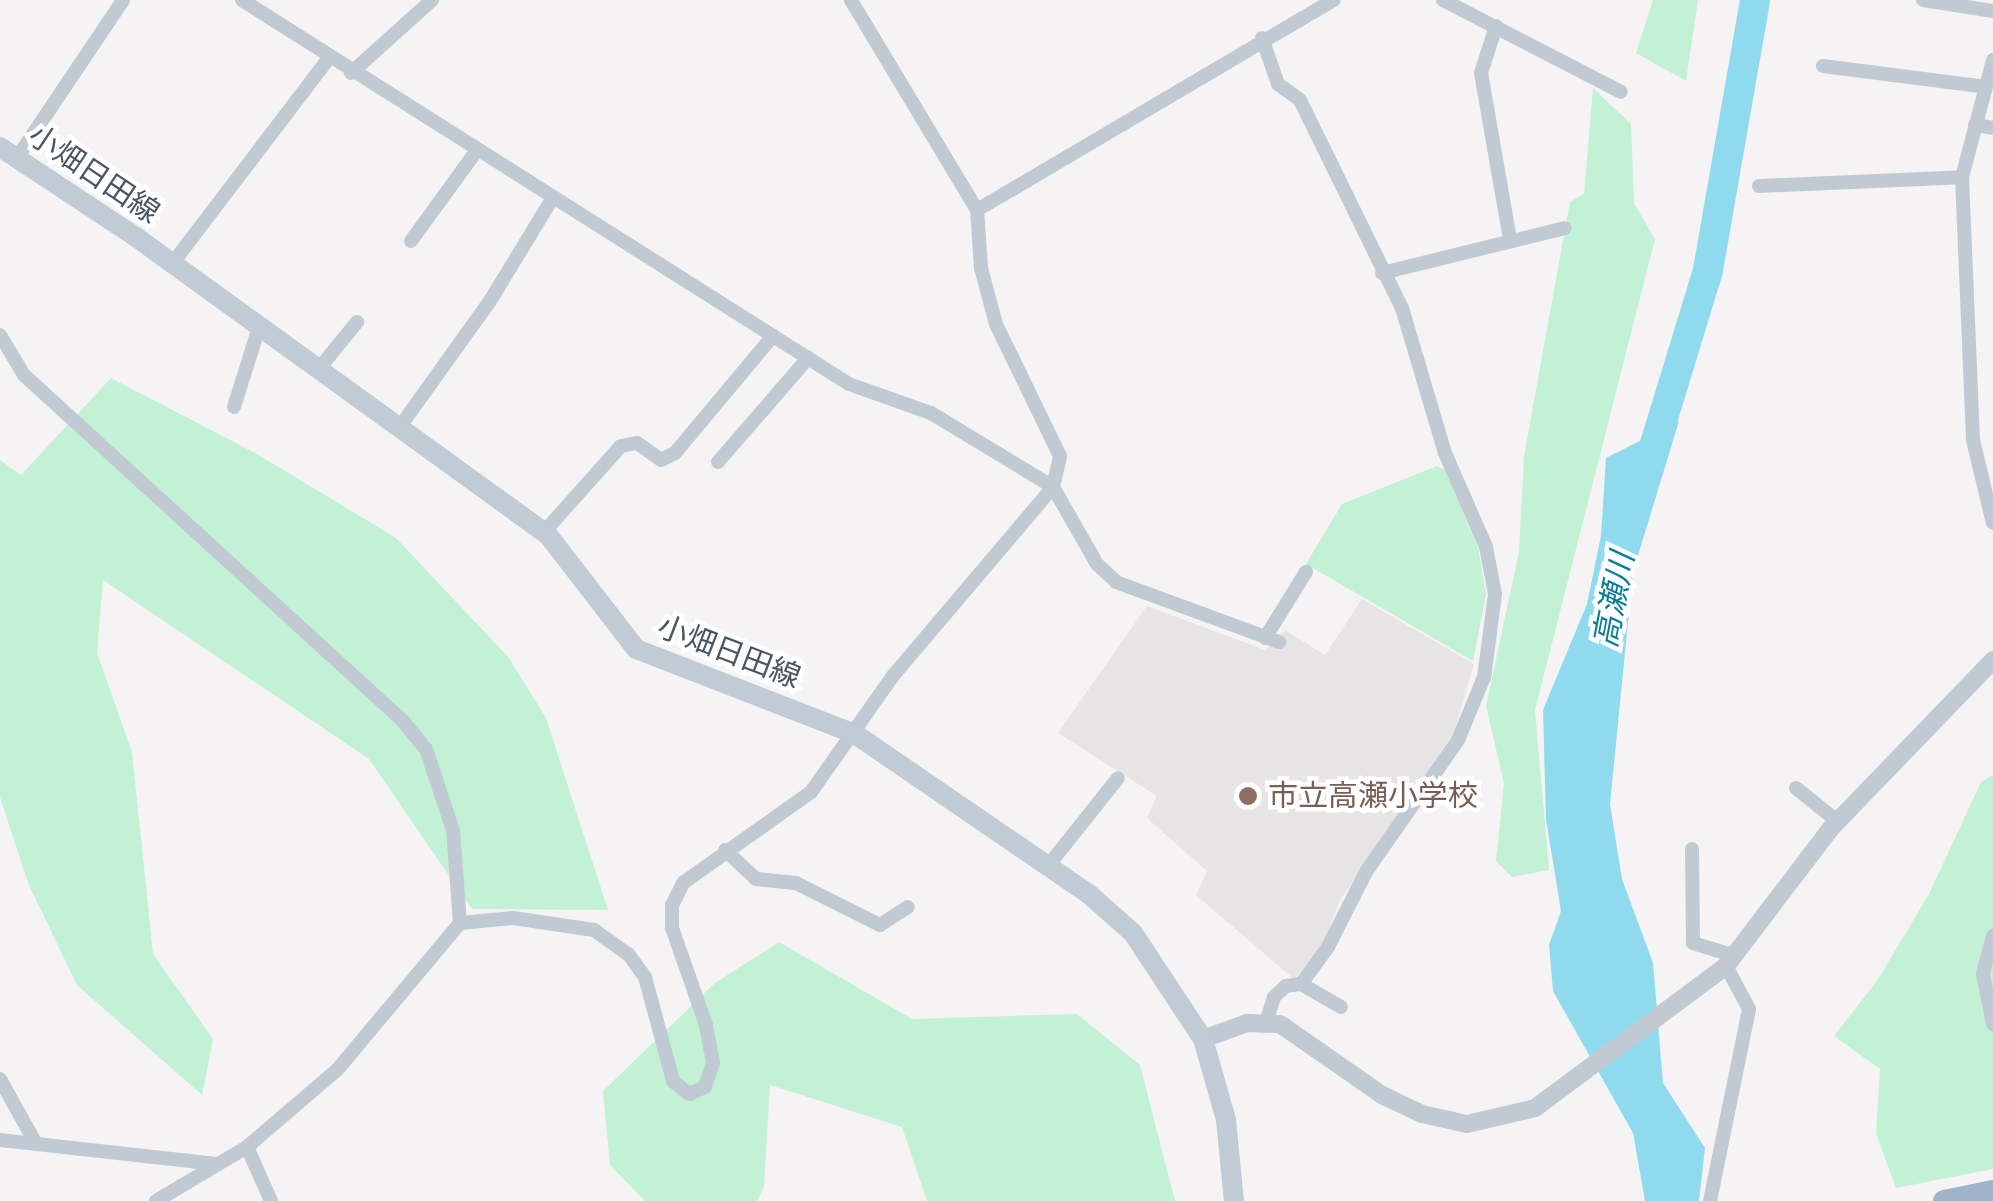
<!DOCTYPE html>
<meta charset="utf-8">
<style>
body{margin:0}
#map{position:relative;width:1993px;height:1201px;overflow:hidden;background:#f5f3f3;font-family:"DejaVu Sans","Noto Sans JP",sans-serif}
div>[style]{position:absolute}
.education>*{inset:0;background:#e6e4e5}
.green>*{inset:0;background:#c3f1d5}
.water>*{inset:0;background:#90daee}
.river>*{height:30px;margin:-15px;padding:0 15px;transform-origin:15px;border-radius:15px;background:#90daee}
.minor>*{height:14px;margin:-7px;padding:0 7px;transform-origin:7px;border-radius:7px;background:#c1cad2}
.tertiary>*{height:18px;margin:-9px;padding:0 9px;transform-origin:9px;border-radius:9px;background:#c1cad2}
.secondary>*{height:20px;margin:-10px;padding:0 10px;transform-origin:10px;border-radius:10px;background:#c1cbd6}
.trunk>*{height:22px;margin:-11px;padding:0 11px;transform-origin:11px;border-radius:11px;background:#9fb4c9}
.dots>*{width:28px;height:28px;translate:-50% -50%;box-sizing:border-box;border:5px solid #fff;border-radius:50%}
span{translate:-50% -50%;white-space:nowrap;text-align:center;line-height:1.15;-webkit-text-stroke:9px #fff;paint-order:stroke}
.street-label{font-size:30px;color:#4a5661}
.education-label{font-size:30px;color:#785e54}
.left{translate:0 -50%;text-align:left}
.water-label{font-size:32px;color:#0c7c9b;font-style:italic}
</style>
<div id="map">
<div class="education">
<div style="clip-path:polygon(1362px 599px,1474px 664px,1454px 732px,1340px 900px,1322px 947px,1294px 979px,1196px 895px,1207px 871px,1147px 818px,1157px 796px,1058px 733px,1147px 606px,1265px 650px,1285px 630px,1325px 655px)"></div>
</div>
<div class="green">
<div style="clip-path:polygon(1653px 0,1698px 0,1686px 81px,1636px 53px)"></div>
<div style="clip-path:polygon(1593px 88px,1631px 124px,1634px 203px,1655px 239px,1535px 710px,1549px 870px,1512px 877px,1496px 861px,1504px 783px,1486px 706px,1519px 552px,1524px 456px,1570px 202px,1584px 194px)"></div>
<div style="clip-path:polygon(111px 378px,257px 454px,396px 538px,509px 658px,546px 718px,608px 910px,472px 909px,369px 759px,103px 580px,97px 653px,132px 752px,153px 954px,213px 1039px,202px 1095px,77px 985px,28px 883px,0 797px,0 460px,21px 475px)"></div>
<div style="clip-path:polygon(1437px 466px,1445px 470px,1478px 548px,1486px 594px,1473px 661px,1306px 564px,1342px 504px)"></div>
<div style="clip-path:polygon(1993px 775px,1993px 1169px,1896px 1188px,1876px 1133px,1880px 1069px,1834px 1036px,1877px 981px,1929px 894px,1981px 782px)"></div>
<div style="clip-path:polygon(779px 942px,912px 1019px,1077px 1014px,1140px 1065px,1175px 1201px,927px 1201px,902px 1127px,770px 1085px,764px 1187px,757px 1201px,645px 1201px,610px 1165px,603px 1091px,715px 983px)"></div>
</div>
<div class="water">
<div style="clip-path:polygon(1679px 421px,1633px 572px,1610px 804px,1622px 879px,1653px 963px,1663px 1083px,1705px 1148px,1699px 1201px,1645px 1201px,1633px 1133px,1553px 991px,1549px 945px,1561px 911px,1546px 819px,1543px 710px,1587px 604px,1601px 536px,1606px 458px)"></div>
</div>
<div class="river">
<div style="left:1647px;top:470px;width:209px;rotate:-73deg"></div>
<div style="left:1708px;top:270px;width:274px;rotate:-80.1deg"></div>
</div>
<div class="minor">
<div style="left:242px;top:0;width:718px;rotate:32.32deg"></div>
<div style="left:849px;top:384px;width:87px;rotate:19.5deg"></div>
<div style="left:931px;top:413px;width:143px;rotate:31.2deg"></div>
<div style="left:1053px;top:487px;width:89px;rotate:60.3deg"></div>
<div style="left:1097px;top:564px;width:26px;rotate:43deg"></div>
<div style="left:1116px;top:582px;width:174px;rotate:20.2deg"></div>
<div style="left:1443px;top:0;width:200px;rotate:27.3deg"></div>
<div style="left:1923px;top:0;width:71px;rotate:8.9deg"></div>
<div style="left:1496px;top:26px;width:49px;rotate:107.7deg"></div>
<div style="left:1481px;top:73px;width:169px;rotate:80.1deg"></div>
<div style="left:1262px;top:38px;width:49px;rotate:70.8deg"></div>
<div style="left:1278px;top:84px;width:27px;rotate:36deg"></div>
<div style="left:1300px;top:100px;width:232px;rotate:63.9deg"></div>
<div style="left:1402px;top:308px;width:151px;rotate:73.5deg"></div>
<div style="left:1445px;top:453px;width:103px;rotate:66.4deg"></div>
<div style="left:1486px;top:547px;width:48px;rotate:79.2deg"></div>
<div style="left:1495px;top:594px;width:84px;rotate:97.5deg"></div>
<div style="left:1484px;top:677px;width:68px;rotate:112.4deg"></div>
<div style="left:1458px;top:740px;width:161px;rotate:124.9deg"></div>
<div style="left:1366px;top:872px;width:84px;rotate:116.9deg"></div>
<div style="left:1328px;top:947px;width:46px;rotate:126.1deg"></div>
<div style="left:1993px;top:60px;width:121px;rotate:104.8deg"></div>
<div style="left:1962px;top:177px;width:263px;rotate:87.6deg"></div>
<div style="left:1973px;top:440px;width:85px;rotate:76.5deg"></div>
<div style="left:1823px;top:66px;width:164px;rotate:7.3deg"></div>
<div style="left:351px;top:73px;width:109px;rotate:-42deg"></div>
<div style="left:1975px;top:125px;width:18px;rotate:9deg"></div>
<div style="left:17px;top:158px;width:190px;rotate:-56.1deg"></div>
<div style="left:1759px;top:186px;width:203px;rotate:-2.5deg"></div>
<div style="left:977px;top:210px;width:414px;rotate:-30.5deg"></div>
<div style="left:411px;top:241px;width:112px;rotate:-54deg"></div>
<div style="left:172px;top:264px;width:259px;rotate:-52.7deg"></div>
<div style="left:1382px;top:273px;width:188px;rotate:-13.8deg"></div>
<div style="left:0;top:335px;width:47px;rotate:59deg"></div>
<div style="left:24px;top:375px;width:513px;rotate:42.39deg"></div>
<div style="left:403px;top:721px;width:36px;rotate:51deg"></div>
<div style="left:426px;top:749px;width:85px;rotate:71.6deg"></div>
<div style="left:453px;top:830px;width:93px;rotate:85.7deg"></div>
<div style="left:460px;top:923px;width:190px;rotate:129.9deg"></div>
<div style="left:338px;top:1069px;width:120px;rotate:139.4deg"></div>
<div style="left:247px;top:1147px;width:106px;rotate:149.3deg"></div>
<div style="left:318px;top:370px;width:62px;rotate:-50.9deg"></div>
<div style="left:234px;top:407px;width:84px;rotate:-72.6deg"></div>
<div style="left:399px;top:428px;width:156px;rotate:-54.4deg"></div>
<div style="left:490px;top:301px;width:119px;rotate:-58.7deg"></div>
<div style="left:718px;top:462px;width:138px;rotate:-49.1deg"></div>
<div style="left:544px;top:532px;width:115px;rotate:-48.2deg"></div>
<div style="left:621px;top:446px;width:16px;rotate:-11deg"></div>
<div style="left:637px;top:443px;width:29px;rotate:35deg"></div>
<div style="left:661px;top:460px;width:16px;rotate:-27deg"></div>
<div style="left:675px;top:453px;width:153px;rotate:-50.1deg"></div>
<div style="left:1265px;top:638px;width:78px;rotate:-58.2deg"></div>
<div style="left:1796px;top:788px;width:53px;rotate:38.8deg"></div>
<div style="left:1692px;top:849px;width:94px;rotate:89.4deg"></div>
<div style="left:1693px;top:943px;width:44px;rotate:17.2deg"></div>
<div style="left:725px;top:850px;width:42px;rotate:43.1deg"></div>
<div style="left:756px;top:879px;width:40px;rotate:5.7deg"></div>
<div style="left:796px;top:883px;width:94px;rotate:26.6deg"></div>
<div style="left:880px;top:925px;width:33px;rotate:-33deg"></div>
<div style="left:1048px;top:866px;width:112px;rotate:-51.5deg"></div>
<div style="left:460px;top:923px;width:53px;rotate:-5.4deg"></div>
<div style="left:513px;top:918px;width:82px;rotate:8.4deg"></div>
<div style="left:594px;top:930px;width:43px;rotate:35.5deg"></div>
<div style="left:629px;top:955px;width:27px;rotate:54deg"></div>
<div style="left:645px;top:977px;width:108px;rotate:74.9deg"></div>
<div style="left:673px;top:1081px;width:21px;rotate:39deg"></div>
<div style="left:689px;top:1094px;width:17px;rotate:-24deg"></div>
<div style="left:705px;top:1087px;width:26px;rotate:-72deg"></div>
<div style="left:713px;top:1062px;width:38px;rotate:-101deg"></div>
<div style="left:706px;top:1025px;width:103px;rotate:-109.3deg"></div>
<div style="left:672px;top:928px;width:23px;rotate:-90deg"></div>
<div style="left:672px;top:905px;width:25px;rotate:-63deg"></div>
<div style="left:683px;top:883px;width:157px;rotate:-35.4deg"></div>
<div style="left:811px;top:792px;width:141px;rotate:-54.8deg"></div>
<div style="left:892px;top:677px;width:249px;rotate:-49.7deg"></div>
<div style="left:1053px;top:487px;width:32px;rotate:-77deg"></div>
<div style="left:1060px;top:456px;width:147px;rotate:-115.9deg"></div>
<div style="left:996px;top:324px;width:58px;rotate:-105deg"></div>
<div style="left:981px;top:268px;width:58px;rotate:-93.9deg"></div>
<div style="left:977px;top:210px;width:245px;rotate:-121deg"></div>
<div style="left:1993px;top:936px;width:39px;rotate:105deg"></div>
<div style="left:1983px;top:974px;width:51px;rotate:78.7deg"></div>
<div style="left:1266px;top:1023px;width:27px;rotate:-73deg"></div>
<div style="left:1274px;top:997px;width:16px;rotate:-43deg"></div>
<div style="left:1286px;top:986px;width:15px;rotate:-8deg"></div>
<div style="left:1301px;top:984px;width:46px;rotate:29.9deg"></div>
<div style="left:0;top:1079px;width:74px;rotate:61deg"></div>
<div style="left:0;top:1140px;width:218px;rotate:6.3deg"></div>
<div style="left:247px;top:1147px;width:59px;rotate:66deg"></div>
<div style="left:1710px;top:1201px;width:196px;rotate:-78.5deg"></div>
<div style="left:1749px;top:1009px;width:49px;rotate:-118.1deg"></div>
</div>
<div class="tertiary">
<div style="left:1203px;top:1039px;width:47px;rotate:-20deg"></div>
<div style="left:1247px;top:1023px;width:33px;rotate:2deg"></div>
<div style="left:1280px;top:1024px;width:124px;rotate:34.8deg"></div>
<div style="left:1382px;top:1095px;width:44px;rotate:25.4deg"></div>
<div style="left:1422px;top:1114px;width:46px;rotate:12.5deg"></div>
<div style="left:1467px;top:1124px;width:70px;rotate:-13.2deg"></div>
<div style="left:1535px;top:1108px;width:238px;rotate:-36.6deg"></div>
<div style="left:1726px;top:966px;width:175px;rotate:-52.7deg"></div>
<div style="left:1832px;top:827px;width:232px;rotate:-46deg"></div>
</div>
<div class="secondary">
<div style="left:0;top:147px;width:163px;rotate:33.5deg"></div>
<div style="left:136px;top:237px;width:508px;rotate:35.88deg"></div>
<div style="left:548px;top:535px;width:144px;rotate:52.3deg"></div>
<div style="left:636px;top:649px;width:235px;rotate:21.2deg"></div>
<div style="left:855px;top:734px;width:285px;rotate:34.4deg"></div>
<div style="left:1090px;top:895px;width:57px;rotate:41.5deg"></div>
<div style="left:1133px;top:933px;width:127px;rotate:56.6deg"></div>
<div style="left:1203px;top:1039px;width:84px;rotate:74.1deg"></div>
<div style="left:1226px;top:1120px;width:81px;rotate:84.4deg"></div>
</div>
<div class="trunk">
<div style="left:1944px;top:1201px;width:50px;rotate:-11.5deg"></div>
</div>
<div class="dots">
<div style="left:1248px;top:796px;background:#8d6e63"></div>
</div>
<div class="street-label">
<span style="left:94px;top:174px;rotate:34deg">小畑日田線</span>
<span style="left:729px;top:652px;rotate:21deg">小畑日田線</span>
</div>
<div class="education-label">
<span class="left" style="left:1268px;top:796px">市立高瀬小学校</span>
</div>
<div class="water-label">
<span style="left:1614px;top:600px;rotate:-79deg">高瀬川</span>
</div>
</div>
